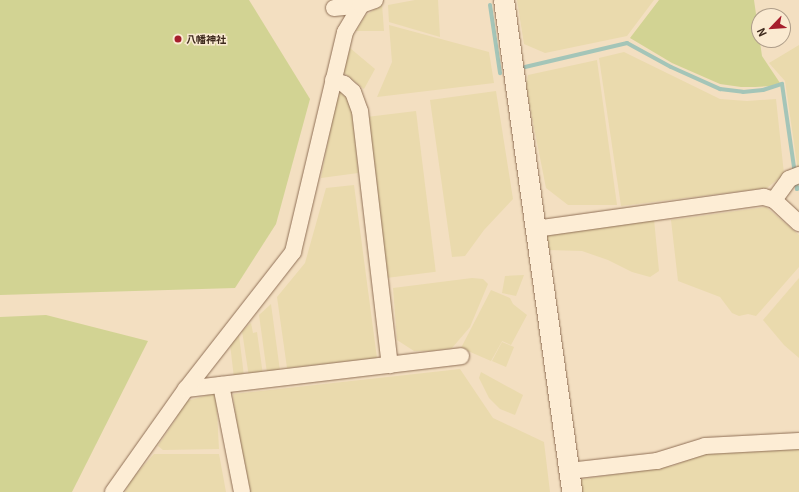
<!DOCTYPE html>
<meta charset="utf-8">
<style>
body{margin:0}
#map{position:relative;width:799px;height:492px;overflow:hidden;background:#f3dfc1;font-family:Georgia,"Noto Sans JP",serif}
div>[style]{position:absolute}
.farmland>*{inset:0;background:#eadaad;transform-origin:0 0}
.green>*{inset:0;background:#d2d393}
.stream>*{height:4px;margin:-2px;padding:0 2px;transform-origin:2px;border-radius:2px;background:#a4c5b8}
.roads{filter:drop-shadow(0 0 1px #8f6f56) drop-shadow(0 0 1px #8f6f56)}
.minor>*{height:16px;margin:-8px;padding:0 8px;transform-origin:8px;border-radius:8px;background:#fdedd5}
.tertiary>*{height:20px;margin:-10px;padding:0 10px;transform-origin:10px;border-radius:10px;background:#fdedd5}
.dots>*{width:11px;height:11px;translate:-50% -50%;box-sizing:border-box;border:2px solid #faead1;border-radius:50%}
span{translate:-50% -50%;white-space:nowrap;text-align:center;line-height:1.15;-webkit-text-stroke:3px #faead1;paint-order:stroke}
.poi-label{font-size:10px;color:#3d291c;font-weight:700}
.left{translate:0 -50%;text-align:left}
.north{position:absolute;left:751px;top:8px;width:40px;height:40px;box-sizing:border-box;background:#faead1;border:1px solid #ae9d89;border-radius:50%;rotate:245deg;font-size:11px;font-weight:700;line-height:16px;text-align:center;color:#3d291c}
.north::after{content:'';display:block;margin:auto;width:14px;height:18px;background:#a61e2d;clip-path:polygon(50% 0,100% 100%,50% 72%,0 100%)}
</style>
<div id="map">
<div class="farmland">
<div style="clip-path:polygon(415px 0,438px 0,440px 37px,389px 22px,388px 5px)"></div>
<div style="clip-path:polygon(517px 0,654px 0,627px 36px,545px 53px,524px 44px)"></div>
<div style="clip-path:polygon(382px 4px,384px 31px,356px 31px,365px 16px)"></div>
<div style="clip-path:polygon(389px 25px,489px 52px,494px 83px,377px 97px,392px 62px)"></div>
<div style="clip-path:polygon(799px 45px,799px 171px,798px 171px,785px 81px,769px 63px)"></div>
<div style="clip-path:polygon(350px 48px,375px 69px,364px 89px,343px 72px)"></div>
<div style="clip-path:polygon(624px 52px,720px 99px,747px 101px,776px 99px,784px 174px,767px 188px,621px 206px,599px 58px)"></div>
<div style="clip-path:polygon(597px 60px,617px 205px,568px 205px,546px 188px,526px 87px,528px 75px)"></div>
<div style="clip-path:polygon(496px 91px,513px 199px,484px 230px,465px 256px,452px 257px,430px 100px)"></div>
<div style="clip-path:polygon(340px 92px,347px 97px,354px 116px,358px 173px,321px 178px,337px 94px)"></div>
<div style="left:416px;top:111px;width:162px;height:50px;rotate:83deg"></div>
<div style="clip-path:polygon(354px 185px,377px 358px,287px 368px,277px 297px,305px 263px,326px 188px)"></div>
<div style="clip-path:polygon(766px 207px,799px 235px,799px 267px,756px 316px,748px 314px,739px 316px,732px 313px,720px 297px,678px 281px,671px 220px)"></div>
<div style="clip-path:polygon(654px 219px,659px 271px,650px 277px,632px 272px,608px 260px,582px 251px,549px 250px,546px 235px)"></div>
<div style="clip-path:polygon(524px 275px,516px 296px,502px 293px,505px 276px)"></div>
<div style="clip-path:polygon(472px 278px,483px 279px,488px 284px,470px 327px,452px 348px,433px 351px,414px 351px,397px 340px,393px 288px)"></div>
<div style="clip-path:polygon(799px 278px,799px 358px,784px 345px,763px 320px)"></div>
<div style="clip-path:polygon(491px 290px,510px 298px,513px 304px,527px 315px,511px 345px,502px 341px,505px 336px,491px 361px,461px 348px)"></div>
<div style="clip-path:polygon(271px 304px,280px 371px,267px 373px,259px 315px)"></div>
<div style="clip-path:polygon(251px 323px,253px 333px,257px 332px,263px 375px,249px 377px,242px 331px)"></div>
<div style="clip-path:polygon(239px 335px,244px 376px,234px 378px,230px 344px)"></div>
<div style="clip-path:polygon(502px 342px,514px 347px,506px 367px,492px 361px)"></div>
<div style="clip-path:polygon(460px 369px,493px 418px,544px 442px,550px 492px,244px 492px,233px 394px)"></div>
<div style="clip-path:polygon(481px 372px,523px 395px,515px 415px,500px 409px,489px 398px,479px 378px)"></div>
<div style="clip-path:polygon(216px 393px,219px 449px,163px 450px,158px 446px,176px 419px,183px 402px)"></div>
<div style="clip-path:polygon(799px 446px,799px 492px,577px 492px,576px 480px,673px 466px,707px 452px)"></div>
<div style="clip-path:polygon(154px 454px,219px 454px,226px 492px,125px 492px,131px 480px)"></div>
</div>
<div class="green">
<div style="clip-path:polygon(0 0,249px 0,310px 99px,276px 224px,235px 288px,0 295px)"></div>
<div style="clip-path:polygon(659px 0,754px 0,762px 56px,780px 83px,771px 86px,755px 87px,741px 87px,720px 84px,672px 63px,630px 38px)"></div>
<div style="clip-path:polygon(46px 315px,148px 341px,72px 492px,0 492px,0 317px)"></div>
</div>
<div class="stream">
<div style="left:490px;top:5px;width:69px;rotate:81.6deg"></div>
<div style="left:525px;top:67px;width:105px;rotate:-13.2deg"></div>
<div style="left:627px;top:43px;width:50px;rotate:28.6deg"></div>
<div style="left:671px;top:67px;width:54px;rotate:24.2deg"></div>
<div style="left:720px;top:89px;width:23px;rotate:7deg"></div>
<div style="left:743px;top:92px;width:20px;rotate:-6deg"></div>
<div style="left:763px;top:90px;width:20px;rotate:-18deg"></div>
<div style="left:782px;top:84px;width:91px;rotate:81.8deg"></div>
<div style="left:796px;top:181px;width:8px;rotate:83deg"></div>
<div style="left:797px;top:189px;width:2px;rotate:-27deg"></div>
</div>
<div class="roads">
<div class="minor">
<div style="left:334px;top:8px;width:27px;rotate:-6deg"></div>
<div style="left:333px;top:80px;width:12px;rotate:20deg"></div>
<div style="left:344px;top:84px;width:12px;rotate:42deg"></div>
<div style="left:353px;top:92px;width:20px;rotate:70deg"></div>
<div style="left:360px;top:111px;width:256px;rotate:83.3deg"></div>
<div style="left:774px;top:200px;width:34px;rotate:43deg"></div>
<div style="left:535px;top:229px;width:231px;rotate:-8deg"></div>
<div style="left:764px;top:197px;width:10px;rotate:17deg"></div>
<div style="left:774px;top:200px;width:26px;rotate:-54deg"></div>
<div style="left:789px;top:179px;width:11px;rotate:-22deg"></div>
<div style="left:221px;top:385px;width:109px;rotate:78.9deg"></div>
<div style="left:186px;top:389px;width:277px;rotate:-6.8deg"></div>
<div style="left:569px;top:471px;width:89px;rotate:-6.5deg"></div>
<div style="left:657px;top:461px;width:50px;rotate:-17.4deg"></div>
<div style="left:705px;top:446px;width:94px;rotate:-3deg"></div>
<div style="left:113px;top:492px;width:126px;rotate:-54.7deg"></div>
<div style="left:186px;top:389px;width:174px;rotate:-52deg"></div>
<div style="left:293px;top:252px;width:226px;rotate:-76.7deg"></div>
<div style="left:345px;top:32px;width:31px;rotate:-59deg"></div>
<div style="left:361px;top:5px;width:15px;rotate:-20deg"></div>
</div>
<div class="tertiary">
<div style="left:504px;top:0;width:497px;rotate:82.1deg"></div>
</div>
</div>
<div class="dots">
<div style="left:178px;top:39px;background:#a61e2d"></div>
</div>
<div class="poi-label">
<span class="left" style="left:186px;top:39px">八幡神社</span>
</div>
<div class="north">N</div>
</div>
